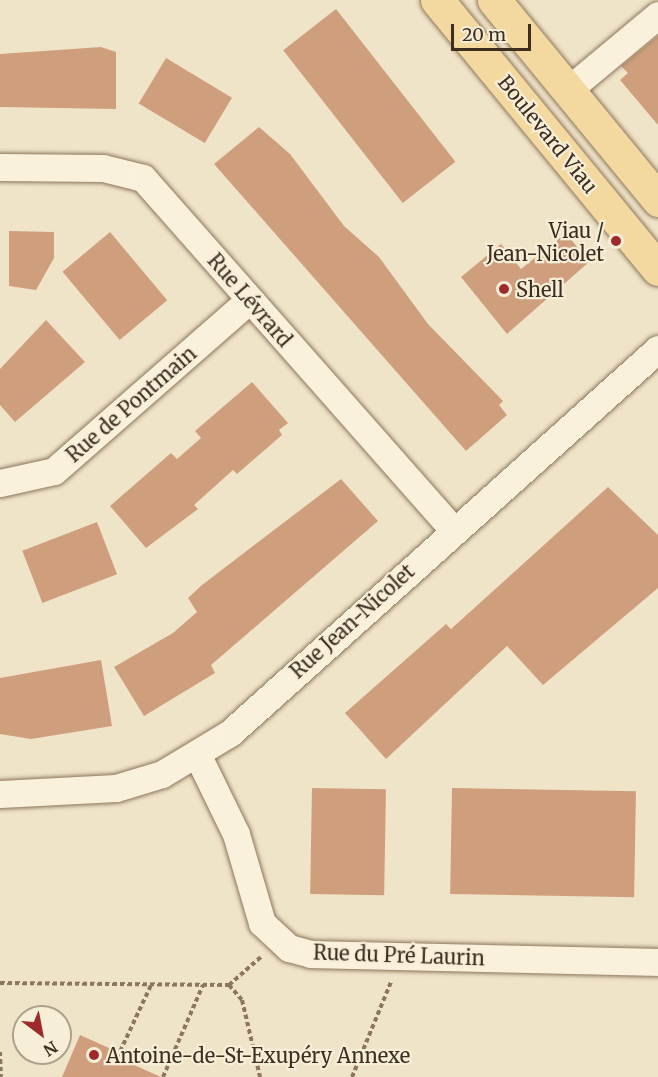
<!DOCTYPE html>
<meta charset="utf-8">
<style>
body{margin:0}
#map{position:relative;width:658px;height:1077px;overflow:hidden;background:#f0e4c8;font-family:Merriweather,serif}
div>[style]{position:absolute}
.building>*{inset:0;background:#cf9f7d;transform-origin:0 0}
.path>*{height:4px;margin-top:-2px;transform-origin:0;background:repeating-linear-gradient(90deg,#8d765c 0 4.5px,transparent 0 7.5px)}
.roads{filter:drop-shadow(0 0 2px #8d765c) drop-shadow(0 0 2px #8d765c)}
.minor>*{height:27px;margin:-13.5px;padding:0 13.5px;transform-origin:13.5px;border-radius:13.5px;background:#faf1dc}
.major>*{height:33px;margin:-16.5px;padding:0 16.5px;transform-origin:16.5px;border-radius:16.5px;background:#f3d9a0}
.dots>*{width:16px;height:16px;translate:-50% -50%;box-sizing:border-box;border:3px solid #f7eed8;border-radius:50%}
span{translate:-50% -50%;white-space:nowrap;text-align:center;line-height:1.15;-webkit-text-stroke:4.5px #f7eed8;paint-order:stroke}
.street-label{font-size:20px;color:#3d2e20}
.poi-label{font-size:20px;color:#3d2e20}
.right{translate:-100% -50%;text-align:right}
.left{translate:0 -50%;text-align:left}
.north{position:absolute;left:12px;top:1005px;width:60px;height:60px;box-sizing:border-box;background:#f7eed8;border:2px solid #ada18e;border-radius:50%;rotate:148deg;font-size:16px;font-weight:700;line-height:24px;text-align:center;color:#3d2e20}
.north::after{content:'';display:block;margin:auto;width:21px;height:27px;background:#9e2a2b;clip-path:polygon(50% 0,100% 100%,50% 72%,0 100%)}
.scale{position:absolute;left:451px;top:24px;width:80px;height:27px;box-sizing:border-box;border:3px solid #3d2e20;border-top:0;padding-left:8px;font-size:18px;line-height:21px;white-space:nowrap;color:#3d2e20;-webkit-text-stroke:4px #f7eed8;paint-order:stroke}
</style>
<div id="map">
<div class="building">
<div style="left:336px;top:9px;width:194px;height:67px;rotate:52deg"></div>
<div style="clip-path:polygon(658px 36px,658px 125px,620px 80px,628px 73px,621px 66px)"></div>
<div style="clip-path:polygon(101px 47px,116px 52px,116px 109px,0 107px,0 54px)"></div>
<div style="left:166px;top:58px;width:77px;height:53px;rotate:31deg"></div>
<div style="clip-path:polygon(259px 127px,290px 154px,344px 226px,379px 257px,428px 324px,503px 401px,499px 405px,507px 415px,466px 451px,214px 164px)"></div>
<div style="clip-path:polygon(9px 231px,54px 232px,54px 258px,36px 290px,9px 286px)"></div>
<div style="left:110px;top:232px;width:89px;height:62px;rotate:50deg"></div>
<div style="clip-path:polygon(566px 233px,589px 262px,507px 334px,461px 277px,501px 244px,521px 269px)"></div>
<div style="clip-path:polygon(46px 320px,85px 362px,15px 422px,0 405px,0 369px)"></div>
<div style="clip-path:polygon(252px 382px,288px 423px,279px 430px,282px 435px,237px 474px,233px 470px,194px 505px,198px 509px,146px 548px,110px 506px,171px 453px,177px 459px,201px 438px,195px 431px)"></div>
<div style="clip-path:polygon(341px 479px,378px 521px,211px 665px,215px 673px,144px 716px,114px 667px,173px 633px,197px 612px,188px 598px,202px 585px)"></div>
<div style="clip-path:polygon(608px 487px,658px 535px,658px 588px,543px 685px,507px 646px,386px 759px,345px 713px,446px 624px,451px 629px)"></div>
<div style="left:97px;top:522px;width:56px;height:80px;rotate:69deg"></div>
<div style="clip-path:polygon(101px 660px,112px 726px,31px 739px,0 734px,0 678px)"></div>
<div style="left:312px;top:788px;width:74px;height:106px;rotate:1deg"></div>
<div style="left:452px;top:788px;width:184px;height:106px;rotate:1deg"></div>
<div style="clip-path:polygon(80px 1035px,118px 1052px,116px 1057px,161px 1077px,62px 1077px)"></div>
</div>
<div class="path">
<div style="left:0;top:983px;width:229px;rotate:0.5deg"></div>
<div style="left:229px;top:985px;width:44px;rotate:-41.3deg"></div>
<div style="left:229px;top:985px;width:20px;rotate:49deg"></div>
<div style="left:242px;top:1000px;width:79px;rotate:76.8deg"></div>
<div style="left:0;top:1052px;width:25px;rotate:88deg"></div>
<div style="left:117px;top:1058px;width:81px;rotate:-65deg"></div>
<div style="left:163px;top:1077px;width:100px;rotate:-66.5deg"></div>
<div style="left:352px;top:1077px;width:103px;rotate:-67.7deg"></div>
</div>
<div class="roads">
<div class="minor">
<div style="left:568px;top:90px;width:117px;rotate:-39.8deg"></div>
<div style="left:0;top:167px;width:103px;rotate:0.6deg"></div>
<div style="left:103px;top:168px;width:41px;rotate:14deg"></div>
<div style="left:143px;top:178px;width:469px;rotate:48.6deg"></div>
<div style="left:0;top:483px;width:55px;rotate:-12.5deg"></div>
<div style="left:54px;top:471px;width:259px;rotate:-41.2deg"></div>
<div style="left:197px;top:754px;width:89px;rotate:64deg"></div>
<div style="left:236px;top:834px;width:93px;rotate:73.7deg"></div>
<div style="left:262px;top:923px;width:37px;rotate:43deg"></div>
<div style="left:289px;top:948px;width:23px;rotate:15deg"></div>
<div style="left:311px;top:954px;width:347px;rotate:1.3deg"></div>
<div style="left:0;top:794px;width:116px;rotate:-3deg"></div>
<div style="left:116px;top:788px;width:48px;rotate:-16.9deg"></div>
<div style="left:162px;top:774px;width:79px;rotate:-31.1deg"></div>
<div style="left:230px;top:733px;width:575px;rotate:-41.9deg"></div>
</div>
<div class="major">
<div style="left:437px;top:0;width:348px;rotate:50.6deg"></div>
<div style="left:494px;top:0;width:259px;rotate:50.6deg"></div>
</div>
</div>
<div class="dots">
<div style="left:616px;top:241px;background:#9e2a2b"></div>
<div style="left:504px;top:289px;background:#9e2a2b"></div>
<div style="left:94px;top:1055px;background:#9e2a2b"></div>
</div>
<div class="street-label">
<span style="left:548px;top:134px;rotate:51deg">Boulevard Viau</span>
<span style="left:250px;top:300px;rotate:49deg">Rue Lévrard</span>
<span style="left:131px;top:404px;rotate:-41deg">Rue de Pontmain</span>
<span style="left:352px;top:621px;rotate:-42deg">Rue Jean-Nicolet</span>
<span style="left:399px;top:955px;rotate:2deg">Rue du Pré Laurin</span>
</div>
<div class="poi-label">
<span class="right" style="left:604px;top:242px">Viau /<br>Jean-Nicolet</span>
<span class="left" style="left:516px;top:289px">Shell</span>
<span class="left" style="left:106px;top:1055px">Antoine-de-St-Exupéry Annexe</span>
</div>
<div class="north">N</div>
<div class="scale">20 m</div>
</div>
